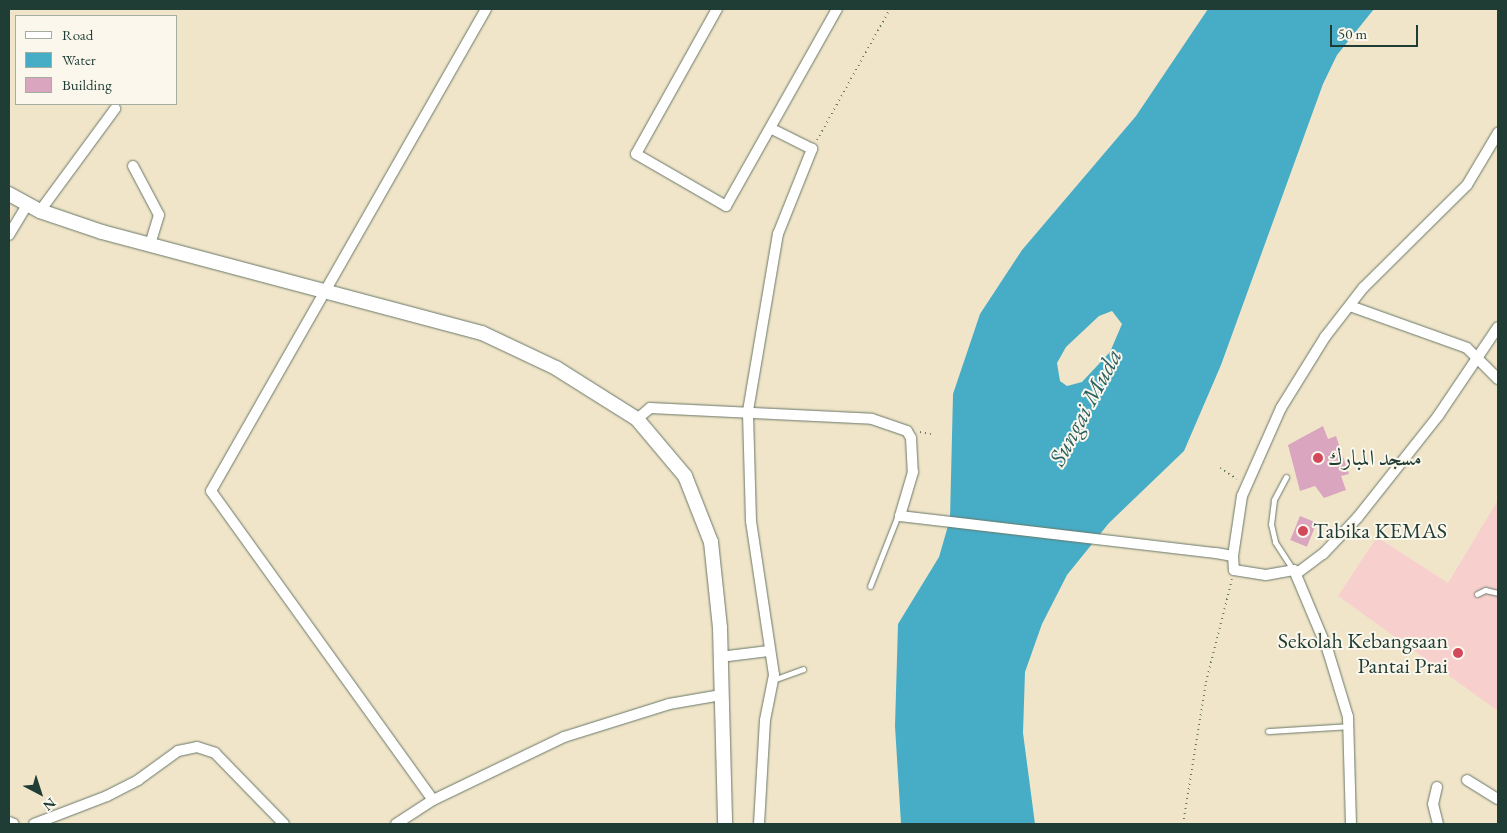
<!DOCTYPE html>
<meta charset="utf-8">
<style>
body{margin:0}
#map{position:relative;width:1507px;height:833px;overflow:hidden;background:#f1e5c9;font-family:"EB Garamond",Amiri,serif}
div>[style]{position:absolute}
.built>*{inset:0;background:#f7d0ce}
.water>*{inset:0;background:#47adc7}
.building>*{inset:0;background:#daa5bf;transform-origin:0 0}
.path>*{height:2px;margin-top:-1px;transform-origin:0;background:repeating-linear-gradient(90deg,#687868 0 1px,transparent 0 5px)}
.roads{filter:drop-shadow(0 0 1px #687868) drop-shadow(0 0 1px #687868)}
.lane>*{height:5px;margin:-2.5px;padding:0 2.5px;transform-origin:2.5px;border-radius:2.5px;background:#fff}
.street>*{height:10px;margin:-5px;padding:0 5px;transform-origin:5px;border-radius:5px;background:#fff}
.secondary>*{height:14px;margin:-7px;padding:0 7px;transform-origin:7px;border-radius:7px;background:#fff}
.dots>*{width:14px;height:14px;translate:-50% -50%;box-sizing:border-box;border:2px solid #fbf7ec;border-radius:50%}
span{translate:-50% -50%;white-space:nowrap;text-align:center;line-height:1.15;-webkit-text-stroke:4px #fbf7ec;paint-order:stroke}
.poi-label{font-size:22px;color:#1f3d34}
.left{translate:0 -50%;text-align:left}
.right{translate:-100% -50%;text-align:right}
.water-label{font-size:24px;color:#2b5f60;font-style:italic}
.frame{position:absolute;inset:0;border:10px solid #1f3d34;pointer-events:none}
.legend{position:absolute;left:15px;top:15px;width:162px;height:90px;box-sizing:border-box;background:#fbf7ec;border:1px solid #a3ada2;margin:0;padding:6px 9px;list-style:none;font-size:15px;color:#1f3d34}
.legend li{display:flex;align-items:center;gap:10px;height:25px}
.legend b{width:25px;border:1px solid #a3ada2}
.north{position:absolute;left:15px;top:768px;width:50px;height:50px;-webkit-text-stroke:4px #fbf7ec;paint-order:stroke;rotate:140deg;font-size:14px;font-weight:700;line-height:20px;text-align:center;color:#1f3d34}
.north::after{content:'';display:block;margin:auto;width:18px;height:22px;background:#1f3d34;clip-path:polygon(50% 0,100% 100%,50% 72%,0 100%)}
.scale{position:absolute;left:1330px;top:25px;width:88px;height:22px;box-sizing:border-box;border:2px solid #1f3d34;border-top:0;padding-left:6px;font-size:15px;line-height:18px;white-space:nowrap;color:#1f3d34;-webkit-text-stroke:4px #fbf7ec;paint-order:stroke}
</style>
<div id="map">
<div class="built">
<div style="clip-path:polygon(1498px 500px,1498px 711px,1338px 596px,1377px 537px,1448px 583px)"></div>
</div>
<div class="water">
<div style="clip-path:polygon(evenodd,1208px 9px,1374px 9px,1337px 55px,1323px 84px,1221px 365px,1184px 451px,1109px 523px,1067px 575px,1042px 624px,1025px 672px,1023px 733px,1035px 824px,901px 824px,895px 726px,898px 624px,939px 557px,950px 519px,953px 394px,980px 314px,1022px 250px,1136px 116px,1208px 9px,1112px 311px,1122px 324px,1110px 352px,1082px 382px,1067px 386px,1060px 381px,1057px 363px,1066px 347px,1099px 316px,1112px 311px)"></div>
</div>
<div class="building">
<div style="clip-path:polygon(1323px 426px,1328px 439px,1336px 436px,1349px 474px,1341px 476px,1346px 490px,1324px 498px,1315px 486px,1300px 491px,1288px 445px)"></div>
<div style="left:1300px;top:516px;width:18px;height:26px;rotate:22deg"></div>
</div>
<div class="path">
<div style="left:817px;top:140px;width:150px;rotate:-60.9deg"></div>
<div style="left:920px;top:432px;width:11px;rotate:10deg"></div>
<div style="left:1220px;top:468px;width:20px;rotate:33deg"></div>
<div style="left:1183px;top:824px;width:144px;rotate:-80.8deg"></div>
<div style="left:1206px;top:682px;width:106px;rotate:-75.8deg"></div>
</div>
<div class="roads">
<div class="lane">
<div style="left:1286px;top:477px;width:26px;rotate:118deg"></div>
<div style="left:1274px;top:500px;width:24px;rotate:97deg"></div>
<div style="left:1271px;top:524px;width:18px;rotate:77deg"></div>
<div style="left:1275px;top:542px;width:33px;rotate:57deg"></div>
<div style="left:870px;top:586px;width:76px;rotate:-68.5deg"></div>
<div style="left:1477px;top:594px;width:9px;rotate:-27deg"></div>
<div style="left:1485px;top:590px;width:13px;rotate:13deg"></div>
<div style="left:773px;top:680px;width:32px;rotate:-20deg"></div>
<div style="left:1268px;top:731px;width:81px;rotate:-3.5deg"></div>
</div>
<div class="street">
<div style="left:717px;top:9px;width:166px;rotate:119.2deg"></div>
<div style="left:636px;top:154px;width:104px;rotate:30deg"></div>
<div style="left:726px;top:206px;width:226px;rotate:-60.6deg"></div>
<div style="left:133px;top:166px;width:55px;rotate:62deg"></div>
<div style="left:159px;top:215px;width:31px;rotate:107deg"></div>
<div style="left:40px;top:211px;width:127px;rotate:-53.7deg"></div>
<div style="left:9px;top:235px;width:35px;rotate:-59deg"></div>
<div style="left:1350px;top:306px;width:124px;rotate:19.7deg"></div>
<div style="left:1467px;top:348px;width:44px;rotate:45deg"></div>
<div style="left:637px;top:419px;width:17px;rotate:-40deg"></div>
<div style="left:650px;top:408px;width:222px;rotate:2.8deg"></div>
<div style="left:872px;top:419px;width:37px;rotate:19deg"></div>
<div style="left:907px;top:431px;width:8px;rotate:60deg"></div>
<div style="left:911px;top:438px;width:34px;rotate:87deg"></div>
<div style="left:913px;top:472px;width:46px;rotate:106.5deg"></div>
<div style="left:900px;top:516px;width:318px;rotate:6.7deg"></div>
<div style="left:1216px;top:553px;width:17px;rotate:10deg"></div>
<div style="left:1233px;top:556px;width:14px;rotate:86deg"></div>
<div style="left:1234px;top:570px;width:32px;rotate:9deg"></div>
<div style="left:1266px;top:575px;width:28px;rotate:-10deg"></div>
<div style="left:1294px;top:570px;width:88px;rotate:67.2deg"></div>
<div style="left:1328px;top:651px;width:69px;rotate:73.1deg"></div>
<div style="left:1348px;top:717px;width:107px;rotate:88.4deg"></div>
<div style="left:1233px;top:556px;width:61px;rotate:-81.5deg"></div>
<div style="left:1242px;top:496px;width:96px;rotate:-66.1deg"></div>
<div style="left:1281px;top:408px;width:84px;rotate:-58.2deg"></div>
<div style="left:1325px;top:337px;width:62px;rotate:-52.2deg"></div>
<div style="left:1363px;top:288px;width:146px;rotate:-44.7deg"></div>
<div style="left:1467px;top:185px;width:61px;rotate:-59.2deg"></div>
<div style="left:1296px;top:574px;width:34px;rotate:-37deg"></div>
<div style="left:1323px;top:554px;width:51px;rotate:-46.6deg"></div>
<div style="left:1358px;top:517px;width:129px;rotate:-51.6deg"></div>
<div style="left:1438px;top:416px;width:107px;rotate:-56deg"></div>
<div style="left:720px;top:657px;width:49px;rotate:-7deg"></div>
<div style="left:1467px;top:780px;width:36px;rotate:32deg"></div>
<div style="left:1437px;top:787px;width:17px;rotate:103deg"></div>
<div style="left:1433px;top:804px;width:21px;rotate:76deg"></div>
<div style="left:433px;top:800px;width:380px;rotate:-125.7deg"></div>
<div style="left:211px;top:491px;width:555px;rotate:-60.29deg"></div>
<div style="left:9px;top:822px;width:5px;rotate:22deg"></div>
<div style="left:34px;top:824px;width:78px;rotate:-21deg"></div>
<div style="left:107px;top:796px;width:35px;rotate:-27deg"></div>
<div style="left:138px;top:780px;width:49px;rotate:-35.9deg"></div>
<div style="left:178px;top:751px;width:19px;rotate:-12deg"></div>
<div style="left:197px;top:747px;width:19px;rotate:18deg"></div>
<div style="left:215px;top:753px;width:99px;rotate:45.8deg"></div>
<div style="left:396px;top:824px;width:44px;rotate:-33deg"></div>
<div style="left:433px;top:800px;width:145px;rotate:-25.7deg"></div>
<div style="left:564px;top:737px;width:110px;rotate:-17.4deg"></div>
<div style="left:669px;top:704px;width:53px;rotate:-9.8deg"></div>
<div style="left:759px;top:824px;width:104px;rotate:-86.7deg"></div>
<div style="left:765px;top:720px;width:46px;rotate:-78.7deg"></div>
<div style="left:774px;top:675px;width:156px;rotate:-98.5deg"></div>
<div style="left:751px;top:521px;width:110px;rotate:-91.6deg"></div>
<div style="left:748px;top:411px;width:180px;rotate:-80.4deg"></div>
<div style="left:778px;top:234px;width:92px;rotate:-68.2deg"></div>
<div style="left:812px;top:149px;width:45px;rotate:-153.4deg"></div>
</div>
<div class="secondary">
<div style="left:9px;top:194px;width:35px;rotate:29deg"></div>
<div style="left:40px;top:211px;width:65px;rotate:18.7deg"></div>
<div style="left:102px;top:232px;width:393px;rotate:14.9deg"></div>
<div style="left:482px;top:333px;width:82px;rotate:25.3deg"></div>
<div style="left:556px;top:368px;width:96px;rotate:32.2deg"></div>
<div style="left:637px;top:419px;width:75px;rotate:49.9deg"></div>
<div style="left:685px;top:476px;width:71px;rotate:68.5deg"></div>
<div style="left:711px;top:542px;width:86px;rotate:84deg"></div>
<div style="left:720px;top:628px;width:196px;rotate:88.5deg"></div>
</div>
</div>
<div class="dots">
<div style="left:1318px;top:458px;background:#d1495b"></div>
<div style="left:1303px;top:531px;background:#d1495b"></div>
<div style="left:1458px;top:653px;background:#d1495b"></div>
</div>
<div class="poi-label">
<span class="left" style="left:1328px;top:458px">مسجد المبارك</span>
<span class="left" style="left:1313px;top:531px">Tabika KEMAS</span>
<span class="right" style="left:1448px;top:653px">Sekolah Kebangsaan<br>Pantai Prai</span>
</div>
<div class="water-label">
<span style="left:1085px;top:407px;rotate:-62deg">Sungai Muda</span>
</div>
<div class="frame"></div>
<ul class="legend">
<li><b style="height:6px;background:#fff"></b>Road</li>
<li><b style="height:14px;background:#47adc7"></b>Water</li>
<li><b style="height:14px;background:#daa5bf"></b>Building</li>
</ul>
<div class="north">N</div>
<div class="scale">50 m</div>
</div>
